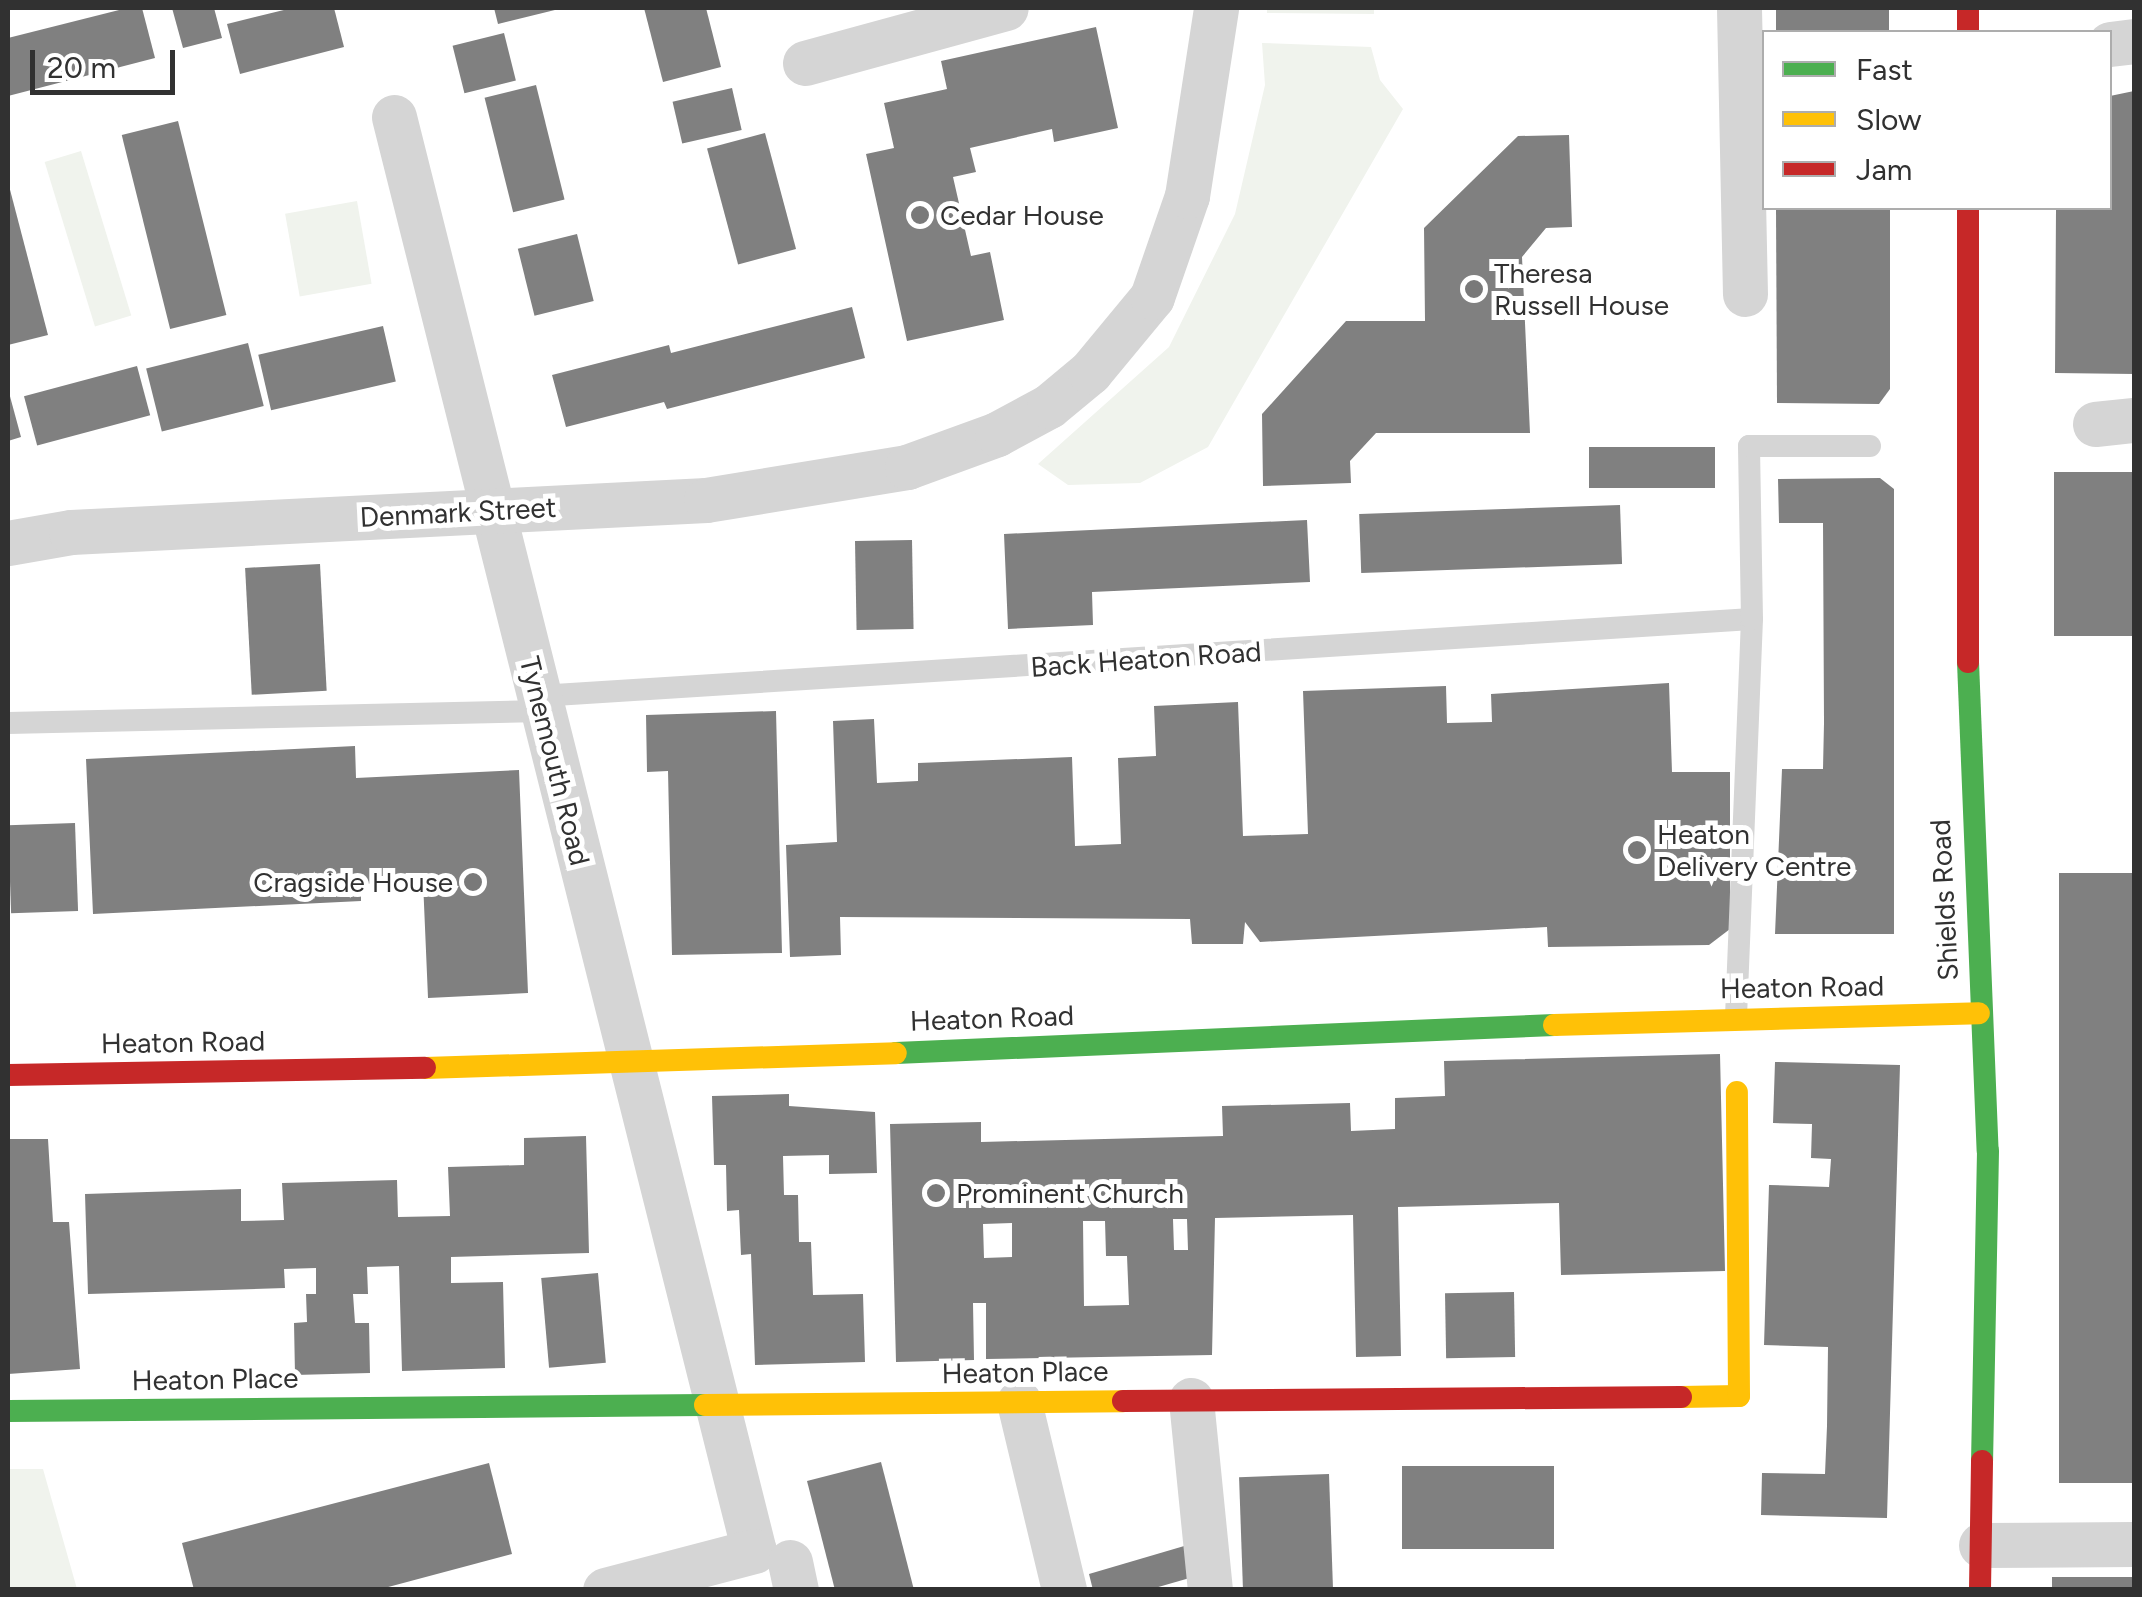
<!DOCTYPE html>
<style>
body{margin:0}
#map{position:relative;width:2142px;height:1597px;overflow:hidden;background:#fff;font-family:Figtree,sans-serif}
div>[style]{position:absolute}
.green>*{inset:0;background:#f0f3ed;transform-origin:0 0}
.building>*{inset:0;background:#808080;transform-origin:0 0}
.lane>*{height:22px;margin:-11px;padding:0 11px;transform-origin:11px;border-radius:11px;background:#d5d5d5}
.street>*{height:45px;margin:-22.5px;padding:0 22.5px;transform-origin:22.5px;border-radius:22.5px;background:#d5d5d5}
.fast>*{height:22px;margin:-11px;padding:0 11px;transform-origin:11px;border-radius:11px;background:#4caf50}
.slow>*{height:22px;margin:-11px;padding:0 11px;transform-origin:11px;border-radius:11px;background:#ffc107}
.jam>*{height:22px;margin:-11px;padding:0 11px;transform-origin:11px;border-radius:11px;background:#c62828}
.dots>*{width:28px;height:28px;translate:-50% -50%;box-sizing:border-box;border:5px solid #fff;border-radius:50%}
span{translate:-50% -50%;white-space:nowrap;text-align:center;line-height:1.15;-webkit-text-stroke:10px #fff;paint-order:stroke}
.poi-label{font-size:28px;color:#313131}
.left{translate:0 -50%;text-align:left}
.right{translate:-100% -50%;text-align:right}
.street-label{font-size:28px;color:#313131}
.frame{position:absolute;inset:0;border:10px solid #313131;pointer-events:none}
.legend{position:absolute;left:1762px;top:30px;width:350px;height:180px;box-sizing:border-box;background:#fff;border:2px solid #adadad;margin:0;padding:12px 18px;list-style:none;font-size:30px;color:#313131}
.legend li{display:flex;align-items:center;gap:20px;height:50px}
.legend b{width:50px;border:2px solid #adadad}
.scale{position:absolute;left:30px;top:50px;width:145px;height:45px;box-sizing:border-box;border:5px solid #313131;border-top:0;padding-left:12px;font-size:30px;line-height:35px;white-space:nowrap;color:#313131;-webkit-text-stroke:8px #fff;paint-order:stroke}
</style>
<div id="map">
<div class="green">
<div style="clip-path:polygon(1267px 8px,1374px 8px,1374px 14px,1267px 13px)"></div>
<div style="clip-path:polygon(1262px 43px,1371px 47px,1380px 80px,1403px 109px,1208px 447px,1140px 483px,1068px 485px,1038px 464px,1169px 347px,1235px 214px,1265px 85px)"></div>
<div style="left:81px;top:151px;width:172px;height:38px;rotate:73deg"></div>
<div style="left:357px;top:201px;width:84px;height:73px;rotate:80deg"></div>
<div style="clip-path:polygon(8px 1469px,43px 1469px,77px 1589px,8px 1589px)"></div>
</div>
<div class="building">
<div style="clip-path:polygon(127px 8px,142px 8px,155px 58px,8px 96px,8px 38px)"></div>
<div style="clip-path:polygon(172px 8px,214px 8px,222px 38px,183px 48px)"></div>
<div style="clip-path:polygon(292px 8px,334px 8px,344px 47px,240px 74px,227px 24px)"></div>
<div style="clip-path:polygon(494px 8px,559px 8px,559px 9px,498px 24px)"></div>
<div style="clip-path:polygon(644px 8px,706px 8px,721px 67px,663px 82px)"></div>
<div style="left:1776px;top:8px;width:113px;height:24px"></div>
<div style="clip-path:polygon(1096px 27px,1118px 128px,1054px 142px,1052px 129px,970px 148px,976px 172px,953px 177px,971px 256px,990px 252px,1004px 320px,907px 341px,866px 154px,894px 148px,884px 103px,947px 89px,941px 61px)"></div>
<div style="left:504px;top:33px;width:49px;height:53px;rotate:76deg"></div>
<div style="left:536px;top:85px;width:118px;height:53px;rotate:76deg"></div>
<div style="left:732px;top:88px;width:43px;height:61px;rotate:77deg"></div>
<div style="clip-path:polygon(2134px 91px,2134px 374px,2055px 373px,2056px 208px,2110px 208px,2110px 96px)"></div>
<div style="left:178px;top:121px;width:200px;height:58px;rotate:76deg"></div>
<div style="left:765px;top:133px;width:120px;height:60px;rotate:75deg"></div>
<div style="clip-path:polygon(1569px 135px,1572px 227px,1546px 228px,1522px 257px,1530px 433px,1376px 433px,1350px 461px,1351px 483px,1263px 486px,1262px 414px,1346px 321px,1425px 321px,1424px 228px,1518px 136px)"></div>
<div style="clip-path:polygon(8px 182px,48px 335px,8px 345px)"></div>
<div style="clip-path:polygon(1776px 208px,1890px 208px,1890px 389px,1879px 404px,1777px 403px)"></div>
<div style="left:577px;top:234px;width:69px;height:61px;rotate:76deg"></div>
<div style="clip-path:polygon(852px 307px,865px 358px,667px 409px,664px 402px,566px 427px,552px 375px,669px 345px,671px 353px)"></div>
<div style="left:383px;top:326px;width:57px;height:128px;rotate:77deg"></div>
<div style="left:248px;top:343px;width:65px;height:105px;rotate:76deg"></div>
<div style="left:137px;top:366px;width:51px;height:117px;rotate:75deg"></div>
<div style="clip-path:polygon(8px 389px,21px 437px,8px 441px)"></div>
<div style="left:1589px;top:447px;width:126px;height:41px"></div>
<div style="left:2134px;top:472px;width:164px;height:80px;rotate:90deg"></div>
<div style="clip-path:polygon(1880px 478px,1894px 489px,1894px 934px,1775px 934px,1782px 769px,1823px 769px,1824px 723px,1823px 523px,1779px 523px,1778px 479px)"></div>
<div style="left:1620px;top:505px;width:59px;height:261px;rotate:88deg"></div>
<div style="clip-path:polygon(1307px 520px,1310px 582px,1092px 592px,1093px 625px,1008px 629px,1004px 534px)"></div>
<div style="left:912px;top:540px;width:89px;height:57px;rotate:89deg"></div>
<div style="left:320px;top:564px;width:127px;height:75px;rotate:87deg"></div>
<div style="clip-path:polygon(1669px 683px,1672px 772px,1730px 772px,1730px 929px,1709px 945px,1548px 947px,1547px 927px,1260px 942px,1245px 922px,1243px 944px,1192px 944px,1190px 919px,840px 917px,841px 955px,790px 957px,786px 845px,837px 842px,833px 721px,874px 719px,877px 783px,918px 781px,918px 763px,1072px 757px,1075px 846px,1121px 844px,1118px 758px,1156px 756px,1154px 706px,1238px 702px,1243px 836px,1308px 834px,1303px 691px,1446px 686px,1447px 723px,1492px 722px,1491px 694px)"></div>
<div style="clip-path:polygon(776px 711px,782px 953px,672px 955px,668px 771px,647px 772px,646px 715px)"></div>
<div style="clip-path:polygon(355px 746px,356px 778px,519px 770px,528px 993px,428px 998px,423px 881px,361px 884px,361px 901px,93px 914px,86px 759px)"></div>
<div style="left:75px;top:823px;width:88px;height:67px;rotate:88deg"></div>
<div style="left:2059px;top:873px;width:75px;height:610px"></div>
<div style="clip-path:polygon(evenodd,1720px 1054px,1725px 1271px,1561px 1275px,1559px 1203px,1398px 1207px,1401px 1356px,1356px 1357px,1353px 1215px,1215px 1218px,1212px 1355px,986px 1359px,986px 1303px,973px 1303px,974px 1360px,896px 1362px,890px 1124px,981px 1122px,981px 1142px,1223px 1136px,1222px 1106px,1350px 1103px,1351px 1131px,1395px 1129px,1395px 1098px,1445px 1096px,1444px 1061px,1720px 1054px,1173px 1219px,1187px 1219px,1188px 1250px,1174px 1250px,1173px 1219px,1720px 1054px,1083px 1221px,1105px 1221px,1106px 1256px,1127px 1256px,1129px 1305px,1084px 1306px,1083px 1221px,1720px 1054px,1012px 1223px,1012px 1257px,984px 1258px,983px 1224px,1012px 1223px)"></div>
<div style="clip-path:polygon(1775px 1062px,1900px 1065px,1887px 1518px,1761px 1515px,1762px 1473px,1825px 1474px,1827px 1426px,1828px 1347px,1764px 1345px,1769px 1185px,1829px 1187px,1831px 1159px,1811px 1158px,1812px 1124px,1773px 1123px)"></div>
<div style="clip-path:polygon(789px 1094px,789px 1106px,875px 1112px,877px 1173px,829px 1174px,829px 1155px,783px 1156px,784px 1195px,798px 1195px,799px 1242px,811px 1242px,813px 1295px,863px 1294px,865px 1362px,755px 1365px,751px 1254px,741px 1255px,739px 1210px,727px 1211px,726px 1165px,714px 1165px,712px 1096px)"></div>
<div style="clip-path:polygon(586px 1136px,589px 1253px,451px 1257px,451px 1283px,503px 1282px,505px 1368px,402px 1371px,399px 1266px,367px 1267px,368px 1294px,353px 1294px,355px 1323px,369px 1323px,370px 1373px,295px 1375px,294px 1323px,307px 1322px,306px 1294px,316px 1294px,316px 1268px,284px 1269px,285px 1288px,88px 1294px,85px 1194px,241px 1189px,241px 1221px,284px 1220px,282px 1183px,397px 1180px,398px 1217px,450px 1216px,448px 1167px,524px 1165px,524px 1138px)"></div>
<div style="clip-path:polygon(8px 1139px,48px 1139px,53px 1222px,69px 1222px,80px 1369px,8px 1374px)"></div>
<div style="left:598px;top:1273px;width:90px;height:57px;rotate:85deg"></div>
<div style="left:1514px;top:1292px;width:65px;height:69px;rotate:89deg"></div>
<div style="clip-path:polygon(881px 1462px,914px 1590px,835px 1590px,807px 1481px)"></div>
<div style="clip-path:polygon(489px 1463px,512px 1554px,377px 1590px,194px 1590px,182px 1543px)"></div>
<div style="left:1554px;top:1466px;width:83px;height:152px;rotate:90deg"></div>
<div style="left:1329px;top:1474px;width:116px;height:90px;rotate:88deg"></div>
<div style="clip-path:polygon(1191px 1544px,1200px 1575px,1148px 1590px,1093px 1590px,1089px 1574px)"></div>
<div style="left:2052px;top:1577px;width:82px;height:13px"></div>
</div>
<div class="lane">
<div style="left:539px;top:696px;width:1215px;rotate:-3.63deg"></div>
<div style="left:8px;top:723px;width:535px;rotate:-1.28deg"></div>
<div style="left:1736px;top:1017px;width:398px;rotate:-87.7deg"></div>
<div style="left:1752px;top:619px;width:173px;rotate:-91deg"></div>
<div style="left:1749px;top:446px;width:121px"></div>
</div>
<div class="street">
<div style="left:1739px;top:8px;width:286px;rotate:88.8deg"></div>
<div style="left:2110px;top:44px;width:24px;rotate:-7deg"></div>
<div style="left:805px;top:63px;width:208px;rotate:-15.3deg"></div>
<div style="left:394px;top:117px;width:1478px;rotate:75.91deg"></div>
<div style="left:754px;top:1551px;width:154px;rotate:165.3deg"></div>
<div style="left:2095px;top:424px;width:39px;rotate:-6deg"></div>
<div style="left:8px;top:543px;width:64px;rotate:-9.9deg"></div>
<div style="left:71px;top:532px;width:636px;rotate:-2.88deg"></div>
<div style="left:706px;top:500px;width:204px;rotate:-9.3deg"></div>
<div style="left:907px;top:467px;width:96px;rotate:-20.1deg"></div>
<div style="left:997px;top:434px;width:59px;rotate:-28.3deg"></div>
<div style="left:1049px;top:406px;width:53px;rotate:-39.7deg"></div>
<div style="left:1090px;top:372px;width:97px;rotate:-50.4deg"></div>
<div style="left:1152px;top:297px;width:107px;rotate:-70.9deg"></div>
<div style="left:1187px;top:196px;width:190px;rotate:-81.2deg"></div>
<div style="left:1191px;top:1400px;width:191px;rotate:84.3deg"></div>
<div style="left:1019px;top:1402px;width:193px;rotate:76.5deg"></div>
<div style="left:1981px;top:1545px;width:153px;rotate:-0.4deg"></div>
<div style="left:790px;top:1562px;width:29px;rotate:78deg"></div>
</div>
<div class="fast">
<div style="left:1968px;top:662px;width:489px;rotate:87.7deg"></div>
<div style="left:1988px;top:1151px;width:310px;rotate:91.1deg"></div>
<div style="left:896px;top:1053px;width:659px;rotate:-2.44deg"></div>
<div style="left:8px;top:1411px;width:697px;rotate:-0.49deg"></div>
</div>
<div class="slow">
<div style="left:1554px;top:1025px;width:425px;rotate:-1.6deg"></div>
<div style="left:425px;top:1068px;width:471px;rotate:-1.8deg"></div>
<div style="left:1681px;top:1397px;width:58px;rotate:-1deg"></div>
<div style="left:1739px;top:1396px;width:304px;rotate:-90.4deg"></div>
<div style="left:705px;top:1405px;width:418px;rotate:-0.5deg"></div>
</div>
<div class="jam">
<div style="left:1968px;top:8px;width:24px;rotate:90deg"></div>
<div style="left:1968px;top:208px;width:454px;rotate:90deg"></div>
<div style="left:8px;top:1075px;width:417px;rotate:-1deg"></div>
<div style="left:1123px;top:1401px;width:558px;rotate:-0.41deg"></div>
<div style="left:1980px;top:1590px;width:129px;rotate:-89.1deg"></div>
</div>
<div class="dots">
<div style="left:920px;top:215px;background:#797979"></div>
<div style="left:1474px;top:289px;background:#797979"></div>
<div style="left:1637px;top:850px;background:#797979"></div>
<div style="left:473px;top:882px;background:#797979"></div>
<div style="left:936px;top:1193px;background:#797979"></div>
</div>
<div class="poi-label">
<span class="left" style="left:940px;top:215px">Cedar House</span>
<span class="left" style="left:1494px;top:289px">Theresa<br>Russell House</span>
<span class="left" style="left:1657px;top:850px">Heaton<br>Delivery Centre</span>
<span class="right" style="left:453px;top:882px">Cragside House</span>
<span class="left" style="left:956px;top:1193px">Prominent Church</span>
</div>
<div class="street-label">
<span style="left:458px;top:512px;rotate:-3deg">Denmark Street</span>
<span style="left:1146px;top:659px;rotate:-4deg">Back Heaton Road</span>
<span style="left:555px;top:761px;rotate:76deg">Tynemouth Road</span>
<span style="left:1944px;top:900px;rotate:-93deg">Shields Road</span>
<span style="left:1802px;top:987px;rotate:-1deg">Heaton Road</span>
<span style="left:992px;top:1018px;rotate:-2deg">Heaton Road</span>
<span style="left:183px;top:1042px;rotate:-1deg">Heaton Road</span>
<span style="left:1025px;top:1372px;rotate:-1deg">Heaton Place</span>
<span style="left:215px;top:1379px;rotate:-1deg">Heaton Place</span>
</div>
<div class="frame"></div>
<ul class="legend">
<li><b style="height:12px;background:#4caf50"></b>Fast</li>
<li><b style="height:12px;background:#ffc107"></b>Slow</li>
<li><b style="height:12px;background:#c62828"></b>Jam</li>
</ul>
<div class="scale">20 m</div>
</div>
